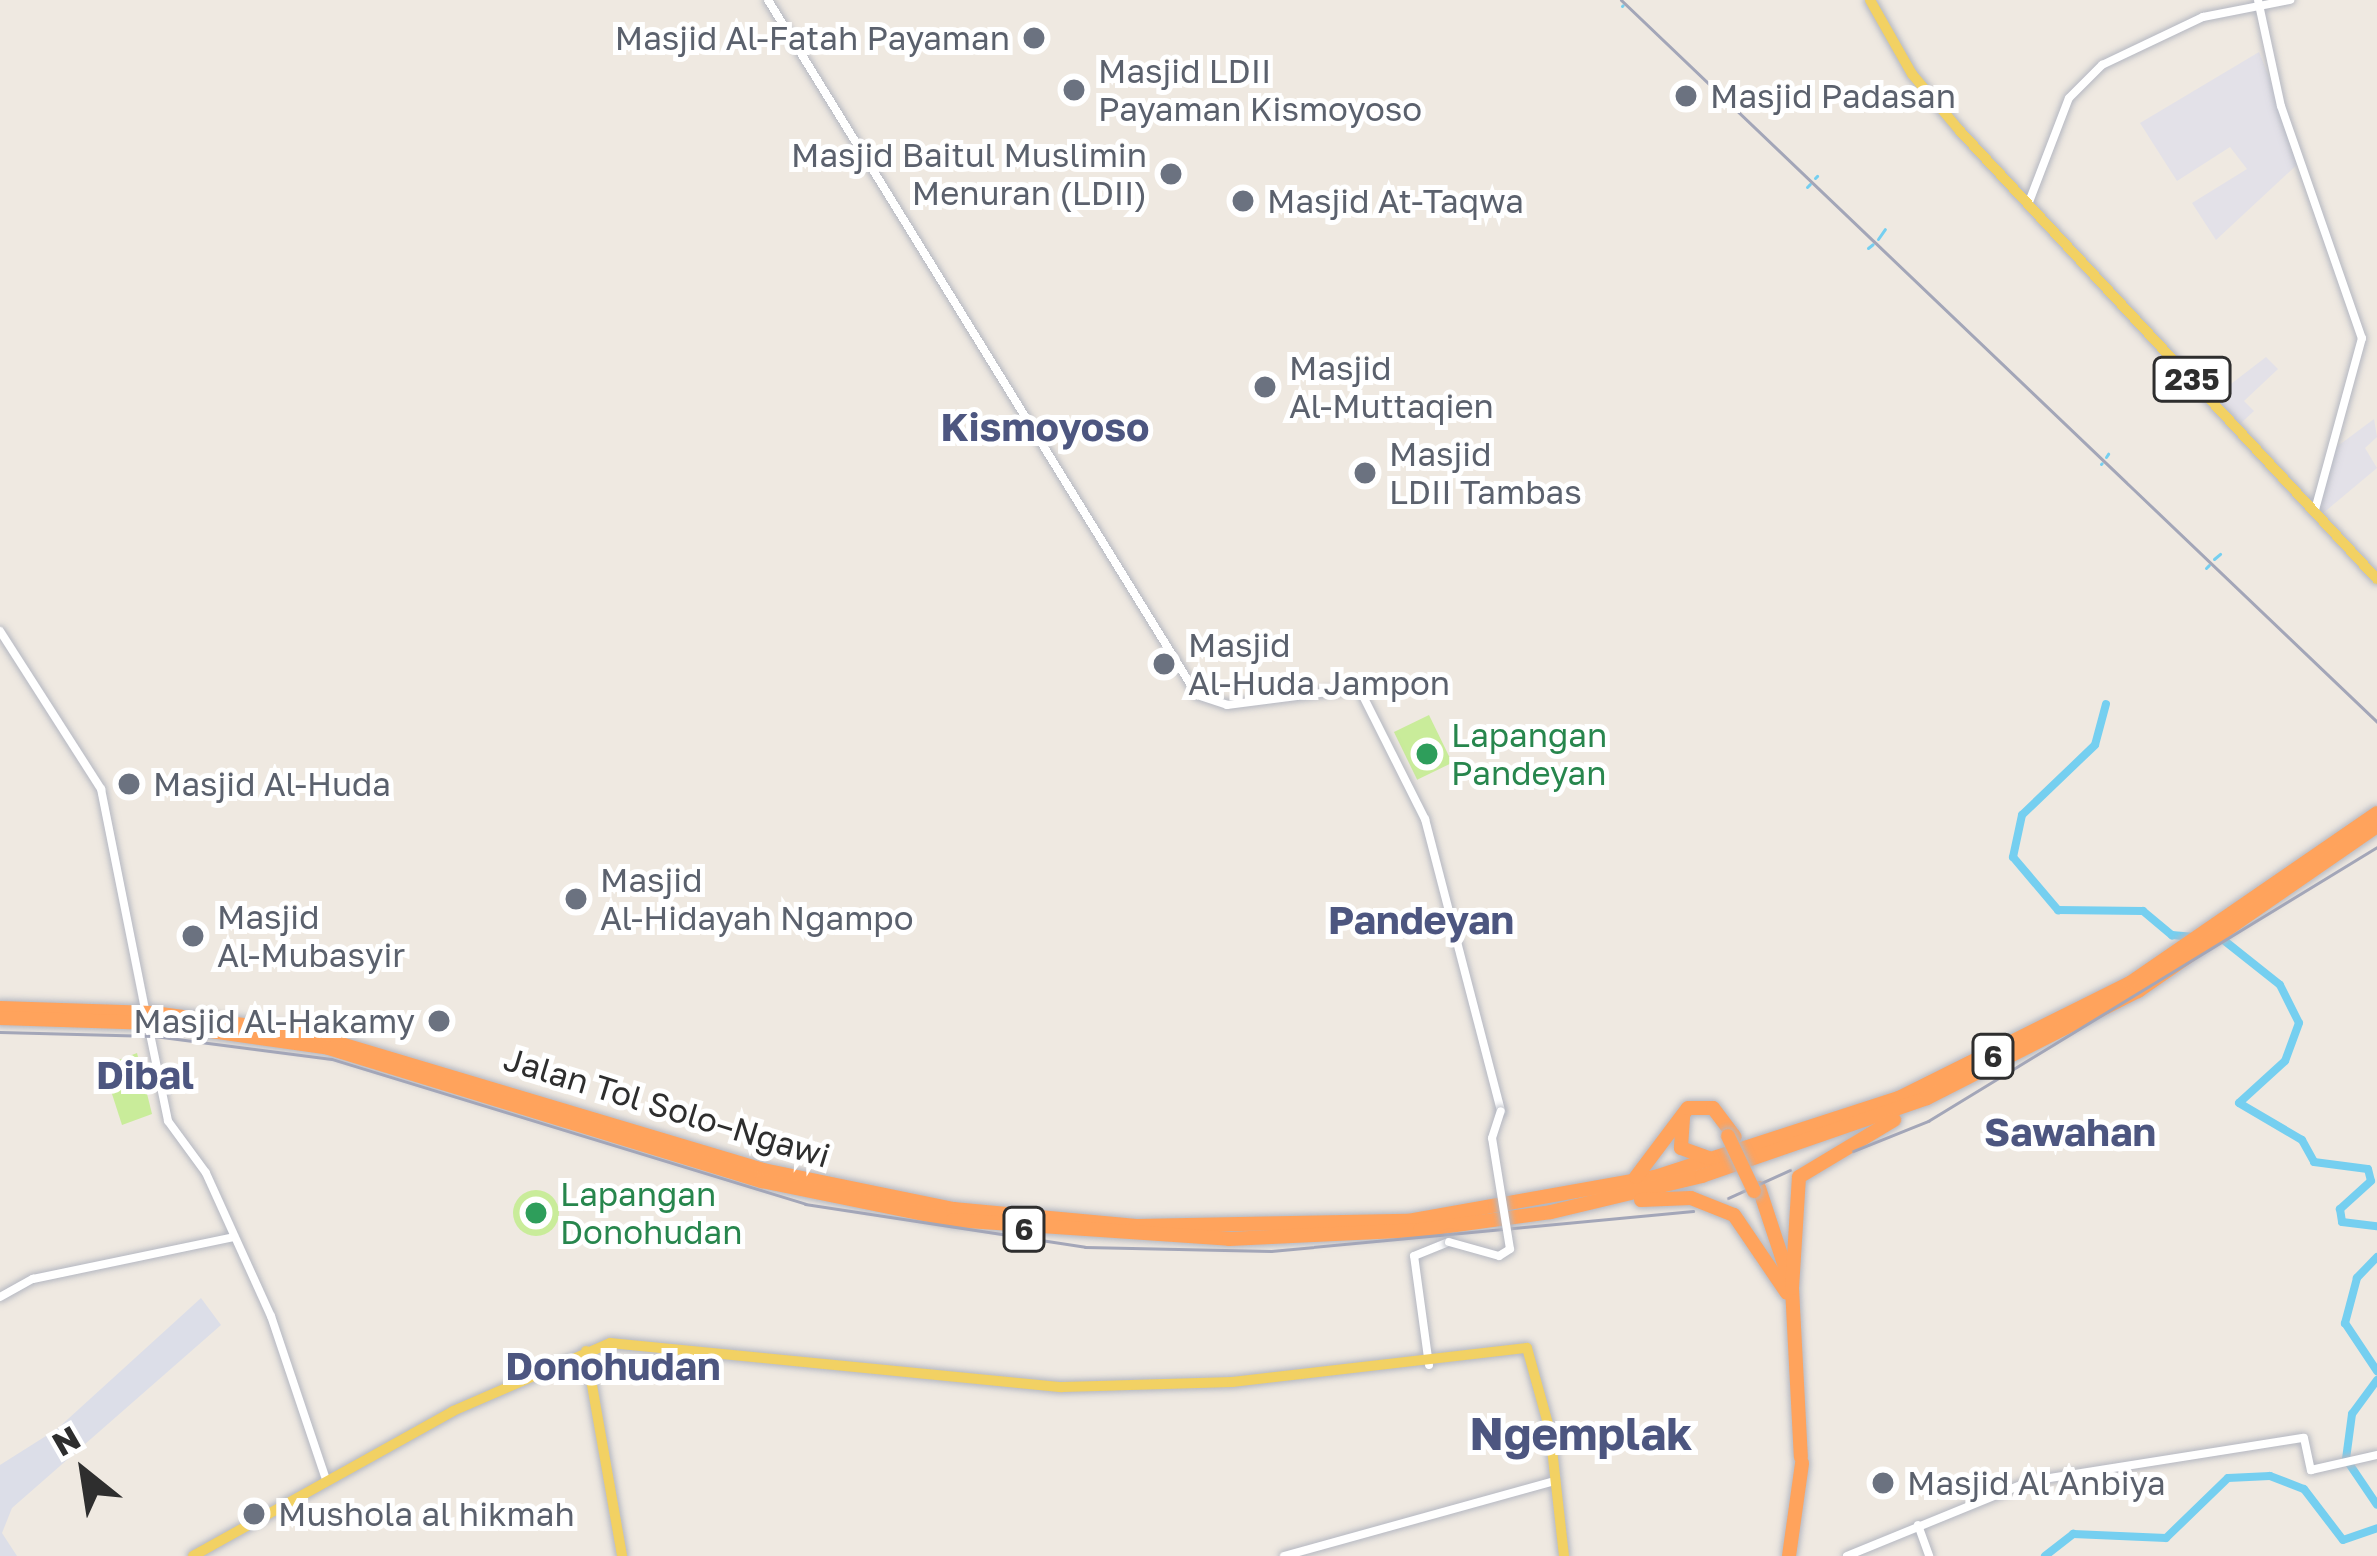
<!DOCTYPE html>
<meta charset="utf-8">
<style>
body{margin:0}
#map{position:relative;width:2377px;height:1556px;overflow:hidden;background:#efe9e1;font-family:"Golos Text",sans-serif}
div>[style]{position:absolute}
.industrial>*{inset:0;background:#e3e1e8}
.airport>*{inset:0;background:#dcdee8}
.pitch>*{inset:0;background:#c9ec9a;transform-origin:0 0}
.round{border-radius:50%}
.stream>*{height:3px;margin:-1.5px;padding:0 1.5px;transform-origin:1.5px;border-radius:1.5px;background:#75cff0}
.river>*{height:8px;margin:-4px;padding:0 4px;transform-origin:4px;border-radius:4px;background:#75cff0}
.roads{filter:drop-shadow(0 0 3px #b4b7c1) drop-shadow(0 0 3px #b4b7c1)}
.minor>*{height:8px;margin:-4px;padding:0 4px;transform-origin:4px;border-radius:4px;background:#fff}
.major>*{height:10px;margin:-5px;padding:0 5px;transform-origin:5px;border-radius:5px;background:#f2d163}
.highway>*{height:14px;margin:-7px;padding:0 7px;transform-origin:7px;border-radius:7px;background:#ffa35c}
.rail>*{height:3px;margin:-1.5px;padding:0 1.5px;transform-origin:1.5px;border-radius:1.5px;background:#a3a6b8}
.bridges{filter:drop-shadow(0 0 3px #b4b7c1) drop-shadow(0 0 3px #b4b7c1)}
.minor-bridge>*{height:8px;margin:-4px;padding:0 4px;transform-origin:4px;border-radius:4px;background:#fff}
.highway-bridge>*{height:14px;margin:-7px;padding:0 7px;transform-origin:7px;border-radius:7px;background:#ffa35c}
.dots>*{width:33px;height:33px;translate:-50% -50%;box-sizing:border-box;border:6px solid #fff;border-radius:50%}
span{translate:-50% -50%;white-space:nowrap;text-align:center;line-height:1.15;-webkit-text-stroke:10px #fff;paint-order:stroke}
.shield-label span{padding:3px 9px;background:#fff;border:3px solid;border-radius:9px;-webkit-text-stroke-width:0}
.shield-label{font-size:30px;color:#2e2e2e;font-weight:700}
.worship-label{font-size:33px;color:#5b616d}
.right{translate:-100% -50%;text-align:right}
.left{translate:0 -50%;text-align:left}
.leisure-label{font-size:33px;color:#27864d}
.street-label{font-size:33px;color:#2e2e2e}
.quarter-label{font-size:39px;color:#4d5680;font-weight:700}
.district-label{font-size:45px;color:#4d5680;font-weight:700}
.north{position:absolute;left:24px;top:1412px;width:120px;height:120px;-webkit-text-stroke:9px #fff;paint-order:stroke;rotate:330deg;font-size:33px;font-weight:700;line-height:48px;text-align:center;color:#2e2e2e}
.north::after{content:'';display:block;margin:auto;width:42px;height:54px;background:#2e2e2e;clip-path:polygon(50% 0,100% 100%,50% 72%,0 100%)}
</style>
<div id="map">
<div class="industrial">
<div style="clip-path:polygon(2259px 52px,2302px 160px,2216px 240px,2192px 203px,2247px 169px,2230px 147px,2177px 181px,2140px 123px)"></div>
<div style="clip-path:polygon(2266px 357px,2278px 369px,2244px 401px,2254px 411px,2240px 424px,2214px 397px)"></div>
<div style="clip-path:polygon(2374px 419px,2377px 437px,2365px 448px,2377px 468px,2322px 514px,2316px 507px,2331px 451px)"></div>
</div>
<div class="airport">
<div style="clip-path:polygon(201px 1298px,221px 1325px,12px 1508px,2px 1533px,17px 1556px,0 1556px,0 1465px,57px 1429px)"></div>
</div>
<div class="pitch">
<div style="left:1429px;top:715px;width:53px;height:39px;rotate:64deg"></div>
<div style="clip-path:polygon(137px 1053px,152px 1114px,122px 1125px,103px 1066px)"></div>
<div class="round" style="left:513px;top:1190px;width:46px;height:46px"></div>
</div>
<div class="stream">
<div style="left:1622px;top:6px;width:1px;rotate:-45deg"></div>
<div style="left:1815px;top:178px;width:3px;rotate:-45deg"></div>
<div style="left:1807px;top:187px;width:4px;rotate:-45deg"></div>
<div style="left:1878px;top:239px;width:12px;rotate:-55deg"></div>
<div style="left:1868px;top:248px;width:6px;rotate:-39deg"></div>
<div style="left:2106px;top:457px;width:4px;rotate:-56deg"></div>
<div style="left:2101px;top:464px;width:1px;rotate:-45deg"></div>
<div style="left:2214px;top:559px;width:8px;rotate:-40deg"></div>
<div style="left:2206px;top:568px;width:4px;rotate:-45deg"></div>
</div>
<div class="river">
<div style="left:2106px;top:704px;width:42px;rotate:105deg"></div>
<div style="left:2095px;top:745px;width:101px;rotate:136.2deg"></div>
<div style="left:2022px;top:815px;width:43px;rotate:102.1deg"></div>
<div style="left:2013px;top:857px;width:70px;rotate:49.7deg"></div>
<div style="left:2058px;top:910px;width:85px;rotate:0.7deg"></div>
<div style="left:2143px;top:911px;width:38px;rotate:40deg"></div>
<div style="left:2172px;top:935px;width:22px;rotate:5deg"></div>
<div style="left:2221px;top:938px;width:75px;rotate:38.5deg"></div>
<div style="left:2280px;top:985px;width:42px;rotate:63.4deg"></div>
<div style="left:2299px;top:1023px;width:40px;rotate:110.2deg"></div>
<div style="left:2285px;top:1061px;width:62px;rotate:137.6deg"></div>
<div style="left:2239px;top:1103px;width:73px;rotate:30.4deg"></div>
<div style="left:2302px;top:1140px;width:25px;rotate:61deg"></div>
<div style="left:2314px;top:1162px;width:54px;rotate:7.4deg"></div>
<div style="left:2368px;top:1169px;width:12px;rotate:76deg"></div>
<div style="left:2371px;top:1181px;width:42px;rotate:137.9deg"></div>
<div style="left:2340px;top:1209px;width:13px;rotate:81deg"></div>
<div style="left:2342px;top:1222px;width:35px;rotate:7deg"></div>
<div style="left:2377px;top:1257px;width:29px;rotate:134deg"></div>
<div style="left:2357px;top:1278px;width:47px;rotate:104.9deg"></div>
<div style="left:2345px;top:1323px;width:58px;rotate:56.3deg"></div>
<div style="left:2377px;top:1380px;width:42px;rotate:126.3deg"></div>
<div style="left:2352px;top:1414px;width:45px;rotate:97.6deg"></div>
<div style="left:2346px;top:1459px;width:55px;rotate:56deg"></div>
<div style="left:2045px;top:1556px;width:36px;rotate:-38deg"></div>
<div style="left:2073px;top:1534px;width:93px;rotate:2.5deg"></div>
<div style="left:2166px;top:1538px;width:86px;rotate:-44.1deg"></div>
<div style="left:2228px;top:1478px;width:42px;rotate:-2.7deg"></div>
<div style="left:2270px;top:1476px;width:36px;rotate:21deg"></div>
<div style="left:2304px;top:1489px;width:64px;rotate:52.6deg"></div>
<div style="left:2343px;top:1540px;width:36px;rotate:-19deg"></div>
</div>
<div class="roads">
<div class="minor">
<div style="left:768px;top:0;width:817px;rotate:58.31deg"></div>
<div style="left:1197px;top:695px;width:32px;rotate:18deg"></div>
<div style="left:1227px;top:705px;width:133px;rotate:-7.3deg"></div>
<div style="left:1359px;top:688px;width:147px;rotate:63.3deg"></div>
<div style="left:1425px;top:819px;width:302px;rotate:75.4deg"></div>
<div style="left:2258px;top:0;width:108px;rotate:77.8deg"></div>
<div style="left:2281px;top:106px;width:246px;rotate:70.8deg"></div>
<div style="left:2362px;top:338px;width:178px;rotate:105.3deg"></div>
<div style="left:2029px;top:202px;width:111px;rotate:-69deg"></div>
<div style="left:2069px;top:98px;width:47px;rotate:-45deg"></div>
<div style="left:2102px;top:65px;width:112px;rotate:-25.4deg"></div>
<div style="left:2203px;top:17px;width:89px;rotate:-11.1deg"></div>
<div style="left:0;top:631px;width:188px;rotate:57.4deg"></div>
<div style="left:101px;top:789px;width:224px;rotate:78.7deg"></div>
<div style="left:149px;top:1029px;width:94px;rotate:78.3deg"></div>
<div style="left:168px;top:1121px;width:64px;rotate:53.8deg"></div>
<div style="left:206px;top:1173px;width:157px;rotate:65.6deg"></div>
<div style="left:271px;top:1316px;width:169px;rotate:71.4deg"></div>
<div style="left:0;top:1297px;width:38px;rotate:-29deg"></div>
<div style="left:33px;top:1279px;width:205px;rotate:-11.8deg"></div>
<div style="left:1429px;top:1365px;width:110px;rotate:-97.8deg"></div>
<div style="left:1414px;top:1256px;width:38px;rotate:-22deg"></div>
<div style="left:1918px;top:1525px;width:33px;rotate:70deg"></div>
<div style="left:1284px;top:1556px;width:281px;rotate:-15.5deg"></div>
<div style="left:1847px;top:1556px;width:199px;rotate:-22.2deg"></div>
<div style="left:2031px;top:1481px;width:276px;rotate:-9deg"></div>
<div style="left:2304px;top:1438px;width:33px;rotate:78deg"></div>
<div style="left:2311px;top:1470px;width:68px;rotate:-12.8deg"></div>
</div>
<div class="major">
<div style="left:1870px;top:0;width:85px;rotate:60.4deg"></div>
<div style="left:1912px;top:74px;width:75px;rotate:49.9deg"></div>
<div style="left:1960px;top:131px;width:612px;rotate:47.05deg"></div>
<div style="left:586px;top:1351px;width:208px;rotate:80deg"></div>
<div style="left:193px;top:1556px;width:298px;rotate:-29.1deg"></div>
<div style="left:453px;top:1411px;width:171px;rotate:-23.4deg"></div>
<div style="left:610px;top:1343px;width:454px;rotate:5.6deg"></div>
<div style="left:1062px;top:1387px;width:170px;rotate:-1.7deg"></div>
<div style="left:1232px;top:1382px;width:297px;rotate:-6.6deg"></div>
<div style="left:1527px;top:1348px;width:86px;rotate:74.5deg"></div>
<div style="left:1550px;top:1431px;width:126px;rotate:83.6deg"></div>
</div>
<div class="highway">
<div style="left:0;top:1008px;width:153px;rotate:1.9deg"></div>
<div style="left:153px;top:1013px;width:152px;rotate:7.5deg"></div>
<div style="left:304px;top:1033px;width:479px;rotate:16.6deg"></div>
<div style="left:763px;top:1170px;width:194px;rotate:11.6deg"></div>
<div style="left:953px;top:1209px;width:184px;rotate:5.3deg"></div>
<div style="left:1136px;top:1226px;width:272px;rotate:-1.1deg"></div>
<div style="left:1408px;top:1221px;width:251px;rotate:-10.1deg"></div>
<div style="left:1655px;top:1177px;width:259px;rotate:-18deg"></div>
<div style="left:1901px;top:1097px;width:256px;rotate:-26.5deg"></div>
<div style="left:2130px;top:983px;width:300px;rotate:-34.5deg"></div>
<div style="left:0;top:1018px;width:154px;rotate:1.9deg"></div>
<div style="left:154px;top:1023px;width:177px;rotate:8.1deg"></div>
<div style="left:329px;top:1048px;width:453px;rotate:17.1deg"></div>
<div style="left:762px;top:1181px;width:195px;rotate:11.5deg"></div>
<div style="left:953px;top:1220px;width:277px;rotate:3.9deg"></div>
<div style="left:1229px;top:1239px;width:191px;rotate:-2.7deg"></div>
<div style="left:1420px;top:1230px;width:132px;rotate:-7.8deg"></div>
<div style="left:1551px;top:1212px;width:155px;rotate:-13.4deg"></div>
<div style="left:1702px;top:1176px;width:238px;rotate:-19.1deg"></div>
<div style="left:1927px;top:1098px;width:237px;rotate:-26.9deg"></div>
<div style="left:2138px;top:991px;width:290px;rotate:-34.6deg"></div>
<div style="left:1683px;top:1118px;width:30px;rotate:94deg"></div>
<div style="left:1681px;top:1148px;width:29px;rotate:20deg"></div>
<div style="left:1636px;top:1177px;width:86px;rotate:-53deg"></div>
<div style="left:1688px;top:1108px;width:25px"></div>
<div style="left:1713px;top:1108px;width:36px;rotate:53deg"></div>
<div style="left:1759px;top:1188px;width:105px;rotate:71.7deg"></div>
<div style="left:1792px;top:1288px;width:169px;rotate:87deg"></div>
<div style="left:1641px;top:1200px;width:50px;rotate:-2.3deg"></div>
<div style="left:1691px;top:1198px;width:46px;rotate:21.6deg"></div>
<div style="left:1734px;top:1215px;width:94px;rotate:55.8deg"></div>
<div style="left:1792px;top:1288px;width:111px;rotate:-86.4deg"></div>
<div style="left:1799px;top:1177px;width:111px;rotate:-31deg"></div>
<div style="left:1789px;top:1556px;width:94px;rotate:-82deg"></div>
</div>
</div>
<div class="rail">
<div style="left:1621px;top:0;width:1045px;rotate:43.68deg"></div>
<div style="left:0;top:1032px;width:154px;rotate:1.5deg"></div>
<div style="left:154px;top:1036px;width:179px;rotate:7.4deg"></div>
<div style="left:332px;top:1059px;width:495px;rotate:17deg"></div>
<div style="left:805px;top:1204px;width:283px;rotate:8.7deg"></div>
<div style="left:1085px;top:1247px;width:186px;rotate:1.2deg"></div>
<div style="left:1271px;top:1251px;width:424px;rotate:-5.4deg"></div>
<div style="left:1853px;top:1151px;width:81px;rotate:-21.8deg"></div>
<div style="left:1928px;top:1121px;width:526px;rotate:-31.39deg"></div>
<div style="left:1728px;top:1198px;width:68px;rotate:-24.3deg"></div>
</div>
<div class="bridges">
<div class="minor-bridge">
<div style="left:1449px;top:1242px;width:52px;rotate:15.6deg"></div>
<div style="left:1499px;top:1256px;width:13px;rotate:-32deg"></div>
<div style="left:1510px;top:1249px;width:112px;rotate:-99.2deg"></div>
<div style="left:1492px;top:1138px;width:28px;rotate:-72deg"></div>
</div>
<div class="highway-bridge">
<div style="left:1728px;top:1136px;width:61px;rotate:64.7deg"></div>
</div>
</div>
<div class="dots">
<div style="left:1034px;top:38px;background:#6b7280"></div>
<div style="left:1074px;top:90px;background:#6b7280"></div>
<div style="left:1686px;top:96px;background:#6b7280"></div>
<div style="left:1171px;top:174px;background:#6b7280"></div>
<div style="left:1243px;top:201px;background:#6b7280"></div>
<div style="left:1265px;top:387px;background:#6b7280"></div>
<div style="left:1365px;top:473px;background:#6b7280"></div>
<div style="left:1164px;top:664px;background:#6b7280"></div>
<div style="left:1427px;top:754px;background:#2e9e5b"></div>
<div style="left:129px;top:784px;background:#6b7280"></div>
<div style="left:576px;top:899px;background:#6b7280"></div>
<div style="left:193px;top:936px;background:#6b7280"></div>
<div style="left:439px;top:1021px;background:#6b7280"></div>
<div style="left:536px;top:1213px;background:#2e9e5b"></div>
<div style="left:1883px;top:1483px;background:#6b7280"></div>
<div style="left:254px;top:1514px;background:#6b7280"></div>
</div>
<div class="shield-label">
<span style="left:2192px;top:379px">235</span>
<span style="left:1993px;top:1056px">6</span>
<span style="left:1024px;top:1229px">6</span>
</div>
<div class="worship-label">
<span class="right" style="left:1010px;top:38px">Masjid Al-Fatah Payaman</span>
<span class="left" style="left:1098px;top:90px">Masjid LDII<br>Payaman Kismoyoso</span>
<span class="left" style="left:1710px;top:96px">Masjid Padasan</span>
<span class="right" style="left:1147px;top:174px">Masjid Baitul Muslimin<br>Menuran (LDII)</span>
<span class="left" style="left:1267px;top:201px">Masjid At-Taqwa</span>
<span class="left" style="left:1289px;top:387px">Masjid<br>Al-Muttaqien</span>
<span class="left" style="left:1389px;top:473px">Masjid<br>LDII Tambas</span>
<span class="left" style="left:1188px;top:664px">Masjid<br>Al-Huda Jampon</span>
<span class="left" style="left:153px;top:784px">Masjid Al-Huda</span>
<span class="left" style="left:600px;top:899px">Masjid<br>Al-Hidayah Ngampo</span>
<span class="left" style="left:217px;top:936px">Masjid<br>Al-Mubasyir</span>
<span class="right" style="left:415px;top:1021px">Masjid Al-Hakamy</span>
<span class="left" style="left:1907px;top:1483px">Masjid Al Anbiya</span>
<span class="left" style="left:278px;top:1514px">Mushola al hikmah</span>
</div>
<div class="leisure-label">
<span class="left" style="left:1451px;top:754px">Lapangan<br>Pandeyan</span>
<span class="left" style="left:560px;top:1213px">Lapangan<br>Donohudan</span>
</div>
<div class="street-label">
<span style="left:667px;top:1107px;rotate:17deg">Jalan Tol Solo–Ngawi</span>
</div>
<div class="quarter-label">
<span style="left:1045px;top:427px">Kismoyoso</span>
<span style="left:1421px;top:920px">Pandeyan</span>
<span style="left:145px;top:1075px">Dibal</span>
<span style="left:2070px;top:1132px">Sawahan</span>
<span style="left:613px;top:1366px">Donohudan</span>
</div>
<div class="district-label">
<span style="left:1581px;top:1434px">Ngemplak</span>
</div>
<div class="north">N</div>
</div>
